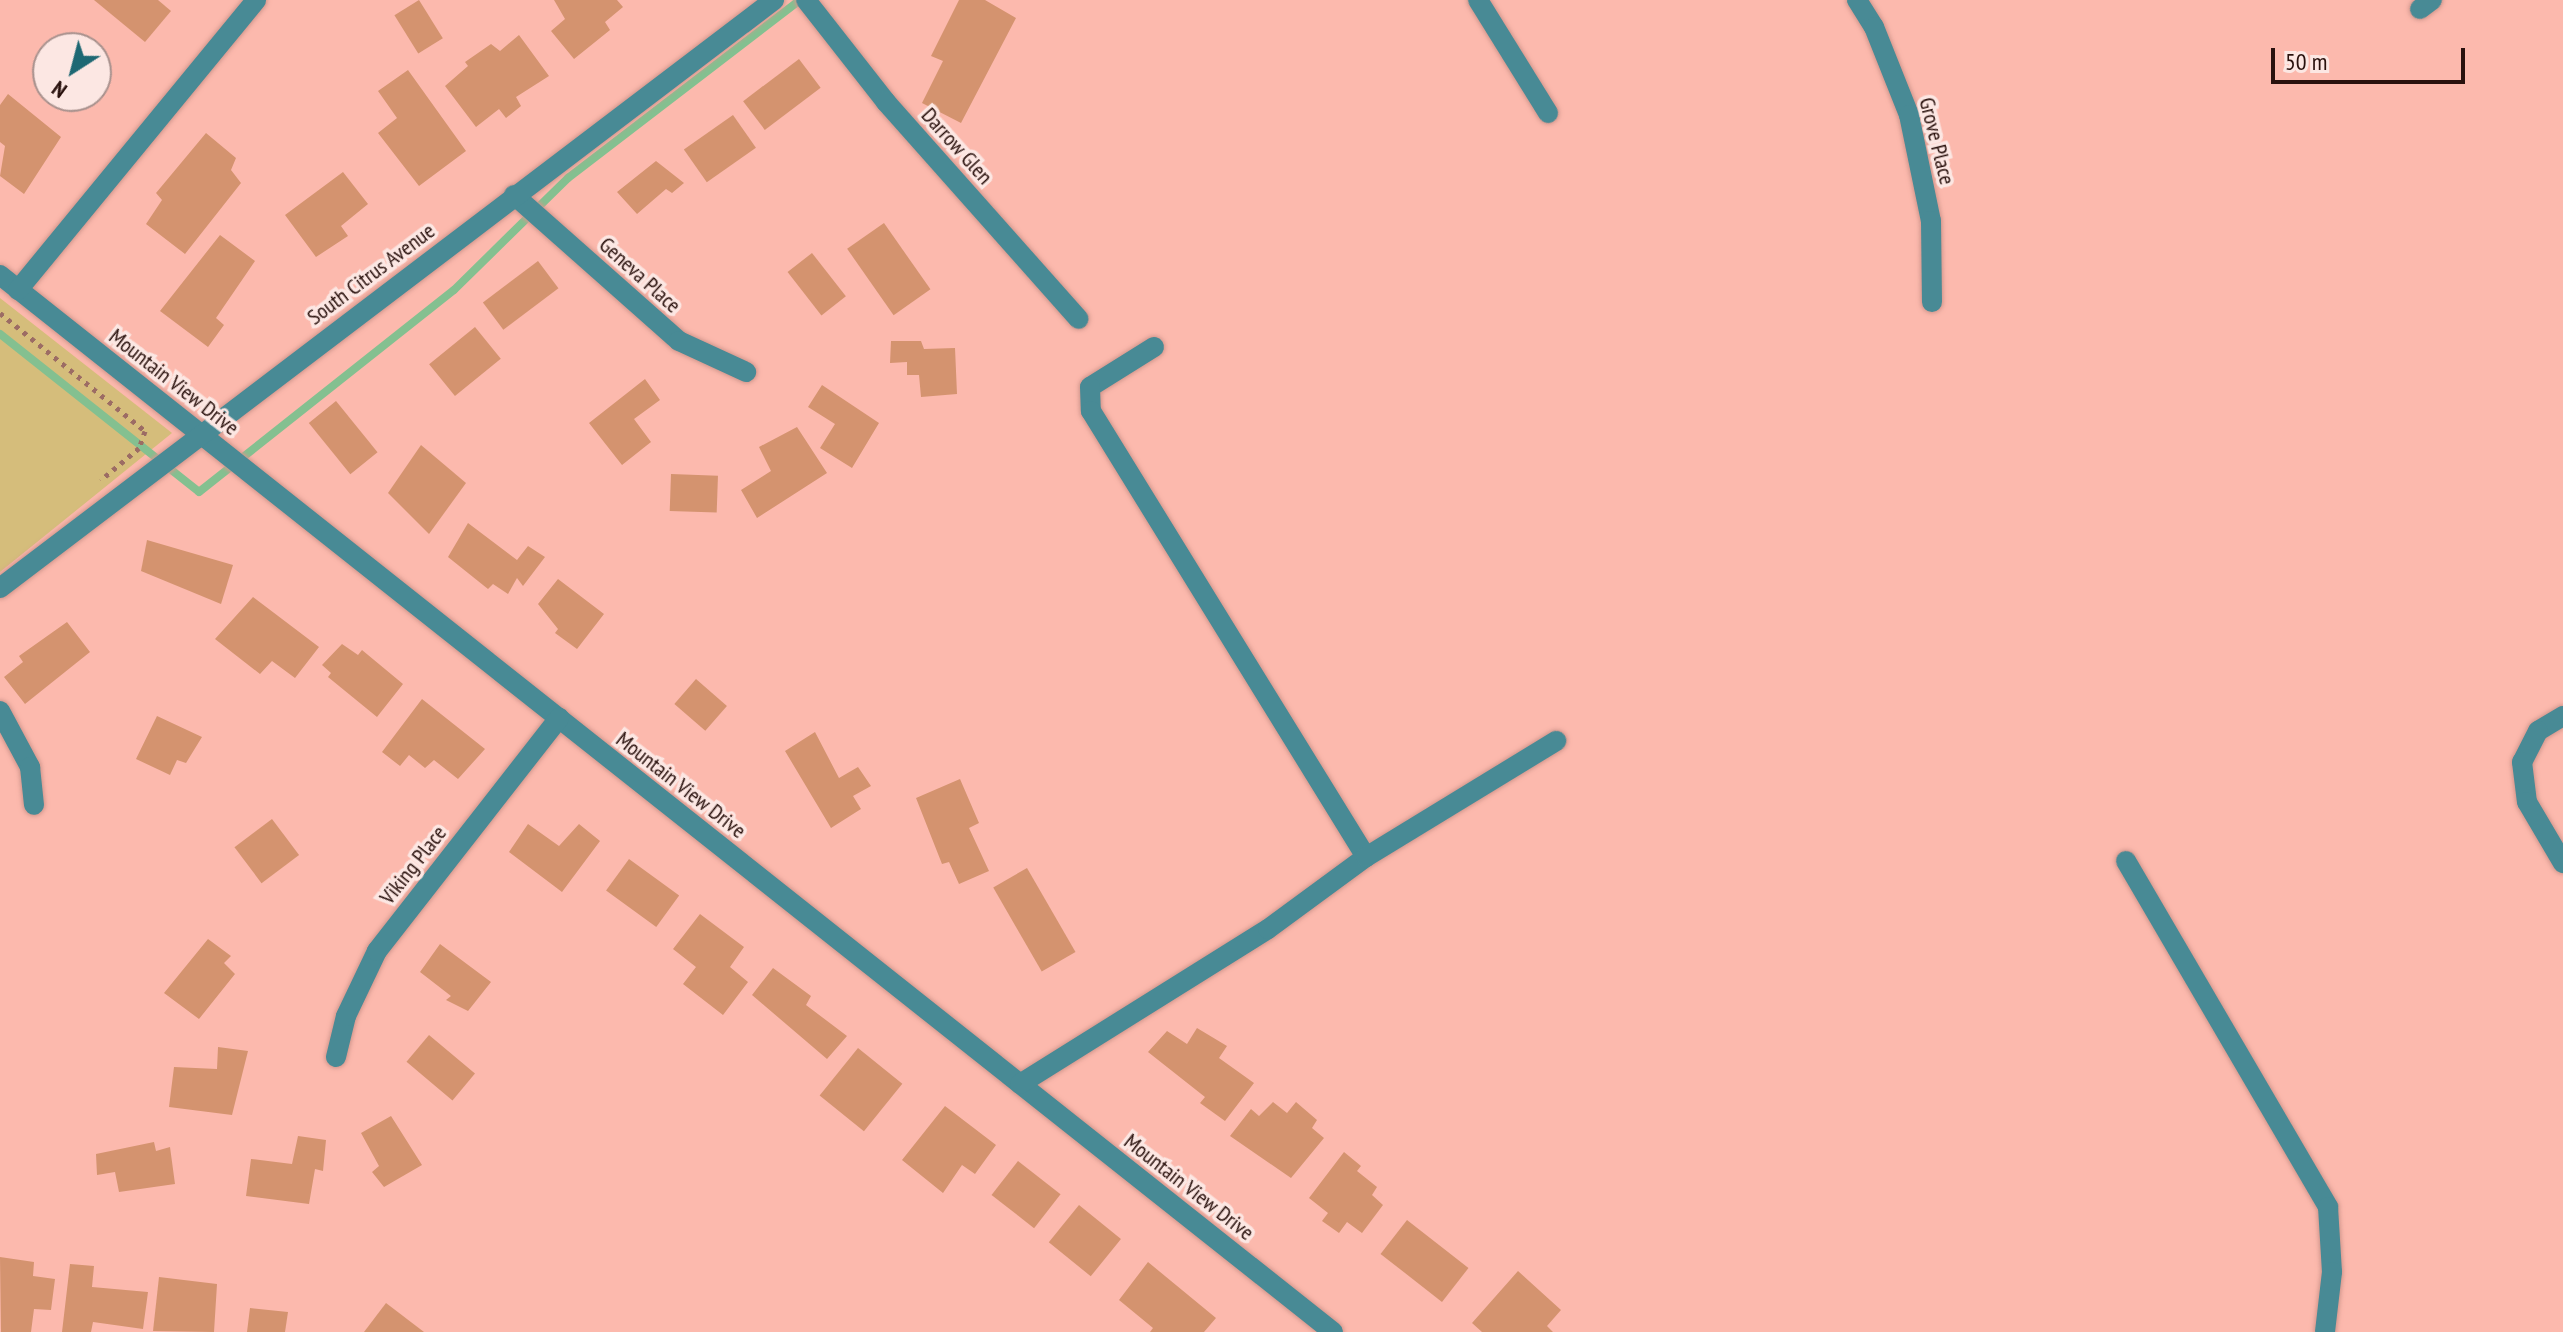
<!DOCTYPE html>
<style>
body{margin:0}
#map{position:relative;width:2563px;height:1332px;overflow:hidden;background:#fcb9ad;font-family:"PT Sans Narrow",sans-serif}
div>[style]{position:absolute}
.green>*{inset:0;background:#d5bd7b}
.stream>*{height:8px;margin:-4px;padding:0 4px;transform-origin:4px;border-radius:4px;background:#84c090}
.building>*{inset:0;background:#d4936f;transform-origin:0 0}
.path>*{height:5px;margin-top:-2.5px;transform-origin:0;background:repeating-linear-gradient(90deg,#9c6c64 0 4px,transparent 0 10px)}
.roads{filter:drop-shadow(0 0 2px #d2978d) drop-shadow(0 0 2px #d2978d)}
.minor>*{height:20px;margin:-10px;padding:0 10px;transform-origin:10px;border-radius:10px;background:#488a95}
span{translate:-50% -50%;white-space:nowrap;text-align:center;line-height:1.15;-webkit-text-stroke:7px #fce7e3;paint-order:stroke}
.street-label{font-size:22px;color:#29110d}
.north{position:absolute;left:32px;top:32px;width:80px;height:80px;box-sizing:border-box;background:#fce7e3;border:2px solid #a8918d;border-radius:50%;rotate:216deg;font-size:22px;font-weight:700;line-height:32px;text-align:center;color:#29110d}
.north::after{content:'';display:block;margin:auto;width:28px;height:36px;background:#1e6873;clip-path:polygon(50% 0,100% 100%,50% 72%,0 100%)}
.scale{position:absolute;left:2271px;top:48px;width:194px;height:36px;box-sizing:border-box;border:4px solid #29110d;border-top:0;padding-left:10px;font-size:24px;line-height:28px;white-space:nowrap;color:#29110d;-webkit-text-stroke:6px #fce7e3;paint-order:stroke}
</style>
<div id="map">
<div class="green">
<div style="clip-path:polygon(0 298px,172px 433px,0 572px)"></div>
</div>
<div class="stream">
<div style="left:0;top:334px;width:254px;rotate:38.4deg"></div>
<div style="left:199px;top:492px;width:325px;rotate:-38.4deg"></div>
<div style="left:454px;top:290px;width:160px;rotate:-44.5deg"></div>
<div style="left:568px;top:178px;width:292px;rotate:-37.5deg"></div>
</div>
<div class="building">
<div style="clip-path:polygon(94px 0,158px 0,171px 11px,145px 42px)"></div>
<div style="left:419px;top:0;width:45px;height:29px;rotate:58deg"></div>
<div style="clip-path:polygon(554px 0,617px 0,623px 7px,605px 22px,610px 30px,574px 59px,551px 31px,565px 19px)"></div>
<div style="clip-path:polygon(959px 0,985px 0,1016px 18px,961px 123px,922px 103px,943px 61px,931px 56px)"></div>
<div style="clip-path:polygon(519px 35px,549px 76px,516px 97px,521px 106px,506px 118px,499px 109px,476px 127px,445px 86px,468px 66px,465px 62px,491px 44px,500px 51px)"></div>
<div style="left:799px;top:59px;width:36px;height:70px;rotate:53deg"></div>
<div style="clip-path:polygon(408px 70px,466px 151px,419px 186px,378px 133px,397px 118px,378px 91px)"></div>
<div style="clip-path:polygon(8px 94px,61px 137px,24px 194px,0 176px,5px 146px,0 142px,0 105px)"></div>
<div style="left:733px;top:115px;width:40px;height:60px;rotate:55deg"></div>
<div style="clip-path:polygon(206px 133px,236px 158px,231px 170px,241px 183px,185px 254px,146px 224px,162px 200px,156px 193px)"></div>
<div style="clip-path:polygon(656px 161px,684px 183px,672px 193px,666px 189px,637px 214px,617px 192px)"></div>
<div style="clip-path:polygon(343px 172px,368px 204px,341px 226px,348px 236px,316px 257px,285px 215px)"></div>
<div style="left:884px;top:223px;width:81px;height:45px;rotate:55deg"></div>
<div style="clip-path:polygon(220px 235px,255px 261px,216px 318px,224px 325px,208px 347px,160px 311px)"></div>
<div style="left:812px;top:253px;width:55px;height:31px;rotate:52deg"></div>
<div style="left:538px;top:261px;width:34px;height:69px;rotate:53deg"></div>
<div style="left:475px;top:327px;width:41px;height:59px;rotate:51deg"></div>
<div style="clip-path:polygon(891px 341px,921px 341px,924px 349px,955px 348px,957px 394px,921px 397px,919px 375px,907px 375px,907px 362px,890px 363px)"></div>
<div style="clip-path:polygon(645px 379px,660px 400px,634px 419px,651px 442px,622px 465px,589px 423px)"></div>
<div style="clip-path:polygon(822px 385px,879px 423px,852px 468px,820px 448px,835px 424px,808px 407px)"></div>
<div style="left:336px;top:401px;width:66px;height:35px;rotate:51deg"></div>
<div style="clip-path:polygon(797px 427px,827px 473px,757px 518px,741px 490px,771px 471px,759px 447px)"></div>
<div style="clip-path:polygon(421px 445px,466px 483px,429px 534px,388px 493px)"></div>
<div style="left:671px;top:474px;width:47px;height:37px;rotate:2deg"></div>
<div style="clip-path:polygon(468px 523px,517px 560px,528px 546px,545px 557px,523px 586px,517px 578px,508px 594px,493px 584px,488px 589px,448px 557px)"></div>
<div style="clip-path:polygon(147px 540px,233px 565px,221px 604px,141px 571px)"></div>
<div style="clip-path:polygon(558px 579px,604px 614px,577px 649px,555px 633px,558px 629px,538px 604px)"></div>
<div style="clip-path:polygon(253px 597px,319px 647px,295px 678px,272px 661px,260px 674px,215px 639px)"></div>
<div style="clip-path:polygon(67px 622px,90px 652px,25px 704px,4px 677px,23px 662px,19px 656px)"></div>
<div style="clip-path:polygon(342px 644px,358px 655px,362px 650px,403px 684px,377px 717px,328px 677px,331px 673px,322px 665px)"></div>
<div style="left:696px;top:679px;width:41px;height:33px;rotate:41deg"></div>
<div style="clip-path:polygon(422px 699px,485px 749px,458px 779px,434px 760px,425px 768px,409px 755px,400px 766px,382px 752px)"></div>
<div style="clip-path:polygon(157px 716px,202px 737px,186px 763px,177px 760px,170px 775px,136px 759px)"></div>
<div style="clip-path:polygon(815px 732px,839px 778px,858px 767px,871px 786px,853px 796px,861px 809px,831px 828px,785px 751px)"></div>
<div style="clip-path:polygon(960px 779px,979px 823px,969px 828px,989px 871px,959px 884px,949px 862px,942px 864px,916px 798px)"></div>
<div style="left:272px;top:819px;width:45px;height:47px;rotate:53deg"></div>
<div style="clip-path:polygon(528px 824px,559px 846px,579px 824px,600px 841px,562px 892px,509px 852px)"></div>
<div style="left:629px;top:859px;width:62px;height:39px;rotate:36deg"></div>
<div style="left:1027px;top:868px;width:97px;height:39px;rotate:60deg"></div>
<div style="clip-path:polygon(700px 914px,744px 947px,730px 967px,748px 982px,723px 1015px,683px 984px,696px 967px,673px 949px)"></div>
<div style="clip-path:polygon(208px 939px,231px 956px,224px 963px,235px 974px,199px 1019px,164px 993px)"></div>
<div style="clip-path:polygon(440px 944px,491px 982px,468px 1011px,446px 1000px,451px 996px,420px 972px)"></div>
<div style="clip-path:polygon(773px 968px,811px 996px,806px 1005px,847px 1036px,827px 1059px,752px 995px)"></div>
<div style="clip-path:polygon(1197px 1028px,1227px 1046px,1219px 1058px,1254px 1083px,1225px 1121px,1200px 1103px,1205px 1097px,1148px 1052px,1167px 1031px,1187px 1044px)"></div>
<div style="left:429px;top:1035px;width:60px;height:35px;rotate:40deg"></div>
<div style="clip-path:polygon(218px 1047px,248px 1051px,232px 1115px,169px 1107px,174px 1067px,217px 1069px)"></div>
<div style="left:858px;top:1048px;width:57px;height:61px;rotate:39deg"></div>
<div style="clip-path:polygon(1273px 1102px,1287px 1113px,1296px 1102px,1317px 1120px,1312px 1128px,1324px 1138px,1291px 1178px,1230px 1136px,1251px 1109px,1259px 1116px)"></div>
<div style="clip-path:polygon(945px 1106px,996px 1145px,975px 1174px,962px 1165px,943px 1193px,902px 1160px)"></div>
<div style="clip-path:polygon(391px 1116px,422px 1165px,384px 1187px,372px 1172px,379px 1166px,361px 1133px)"></div>
<div style="clip-path:polygon(298px 1136px,326px 1140px,323px 1171px,315px 1169px,309px 1204px,246px 1196px,251px 1159px,292px 1164px)"></div>
<div style="clip-path:polygon(154px 1142px,156px 1151px,170px 1147px,175px 1184px,119px 1192px,115px 1172px,97px 1175px,96px 1154px)"></div>
<div style="clip-path:polygon(1344px 1152px,1361px 1166px,1357px 1171px,1377px 1187px,1372px 1195px,1383px 1205px,1362px 1233px,1347px 1222px,1339px 1233px,1322px 1221px,1328px 1213px,1309px 1198px)"></div>
<div style="left:1018px;top:1161px;width:54px;height:43px;rotate:38deg"></div>
<div style="left:1079px;top:1205px;width:54px;height:48px;rotate:39deg"></div>
<div style="left:1407px;top:1220px;width:78px;height:43px;rotate:38deg"></div>
<div style="clip-path:polygon(0 1257px,34px 1262px,33px 1276px,55px 1279px,51px 1310px,34px 1309px,31px 1332px,1px 1332px)"></div>
<div style="clip-path:polygon(1148px 1262px,1216px 1318px,1204px 1332px,1150px 1332px,1153px 1328px,1119px 1300px)"></div>
<div style="clip-path:polygon(70px 1264px,94px 1266px,92px 1287px,148px 1292px,143px 1329px,93px 1322px,91px 1332px,62px 1332px)"></div>
<div style="clip-path:polygon(1518px 1271px,1561px 1310px,1547px 1326px,1553px 1332px,1482px 1332px,1472px 1323px)"></div>
<div style="clip-path:polygon(159px 1277px,217px 1284px,214px 1332px,153px 1331px)"></div>
<div style="clip-path:polygon(386px 1303px,424px 1332px,364px 1332px)"></div>
<div style="clip-path:polygon(250px 1308px,288px 1312px,285px 1332px,247px 1332px)"></div>
</div>
<div class="path">
<div style="left:0;top:313px;width:187px;rotate:39.1deg"></div>
<div style="left:145px;top:431px;width:18px;rotate:109deg"></div>
<div style="left:139px;top:448px;width:50px;rotate:139.9deg"></div>
</div>
<div class="roads">
<div class="minor">
<div style="left:806px;top:0;width:130px;rotate:51.9deg"></div>
<div style="left:886px;top:102px;width:290px;rotate:48.4deg"></div>
<div style="left:1478px;top:0;width:133px;rotate:58.2deg"></div>
<div style="left:1857px;top:0;width:32px;rotate:58deg"></div>
<div style="left:1874px;top:27px;width:95px;rotate:68.3deg"></div>
<div style="left:1909px;top:115px;width:108px;rotate:78.3deg"></div>
<div style="left:1931px;top:221px;width:81px;rotate:89.3deg"></div>
<div style="left:2420px;top:9px;width:15px;rotate:-37deg"></div>
<div style="left:514px;top:195px;width:220px;rotate:41.5deg"></div>
<div style="left:679px;top:341px;width:74px;rotate:24.8deg"></div>
<div style="left:0;top:275px;width:1701px;rotate:38.41deg"></div>
<div style="left:18px;top:290px;width:375px;rotate:-50.6deg"></div>
<div style="left:1154px;top:347px;width:75px;rotate:148deg"></div>
<div style="left:1090px;top:387px;width:24px;rotate:88deg"></div>
<div style="left:1091px;top:411px;width:524px;rotate:58.34deg"></div>
<div style="left:0;top:588px;width:972px;rotate:-37.22deg"></div>
<div style="left:0;top:711px;width:64px;rotate:61.8deg"></div>
<div style="left:30px;top:767px;width:38px;rotate:84deg"></div>
<div style="left:2563px;top:716px;width:29px;rotate:149deg"></div>
<div style="left:2538px;top:731px;width:35px;rotate:117deg"></div>
<div style="left:2522px;top:762px;width:40px;rotate:82.9deg"></div>
<div style="left:2527px;top:802px;width:71px;rotate:59.5deg"></div>
<div style="left:2126px;top:861px;width:401px;rotate:59.7deg"></div>
<div style="left:2328px;top:1207px;width:65px;rotate:86.5deg"></div>
<div style="left:2332px;top:1272px;width:60px;rotate:96.7deg"></div>
<div style="left:336px;top:1057px;width:42px;rotate:-76.3deg"></div>
<div style="left:346px;top:1016px;width:72px;rotate:-64.5deg"></div>
<div style="left:377px;top:951px;width:296px;rotate:-52deg"></div>
<div style="left:1020px;top:1084px;width:292px;rotate:-32deg"></div>
<div style="left:1268px;top:929px;width:122px;rotate:-36.3deg"></div>
<div style="left:1366px;top:857px;width:223px;rotate:-31.4deg"></div>
</div>
</div>
<div class="street-label">
<span style="left:1937px;top:141px;rotate:76deg">Grove Place</span>
<span style="left:957px;top:146px;rotate:48deg">Darrow Glen</span>
<span style="left:371px;top:274px;rotate:-37deg">South Citrus Avenue</span>
<span style="left:640px;top:275px;rotate:42deg">Geneva Place</span>
<span style="left:174px;top:382px;rotate:38deg">Mountain View Drive</span>
<span style="left:681px;top:785px;rotate:38deg">Mountain View Drive</span>
<span style="left:413px;top:865px;rotate:-52deg">Viking Place</span>
<span style="left:1189px;top:1187px;rotate:38deg">Mountain View Drive</span>
</div>
<div class="north">N</div>
<div class="scale">50 m</div>
</div>
